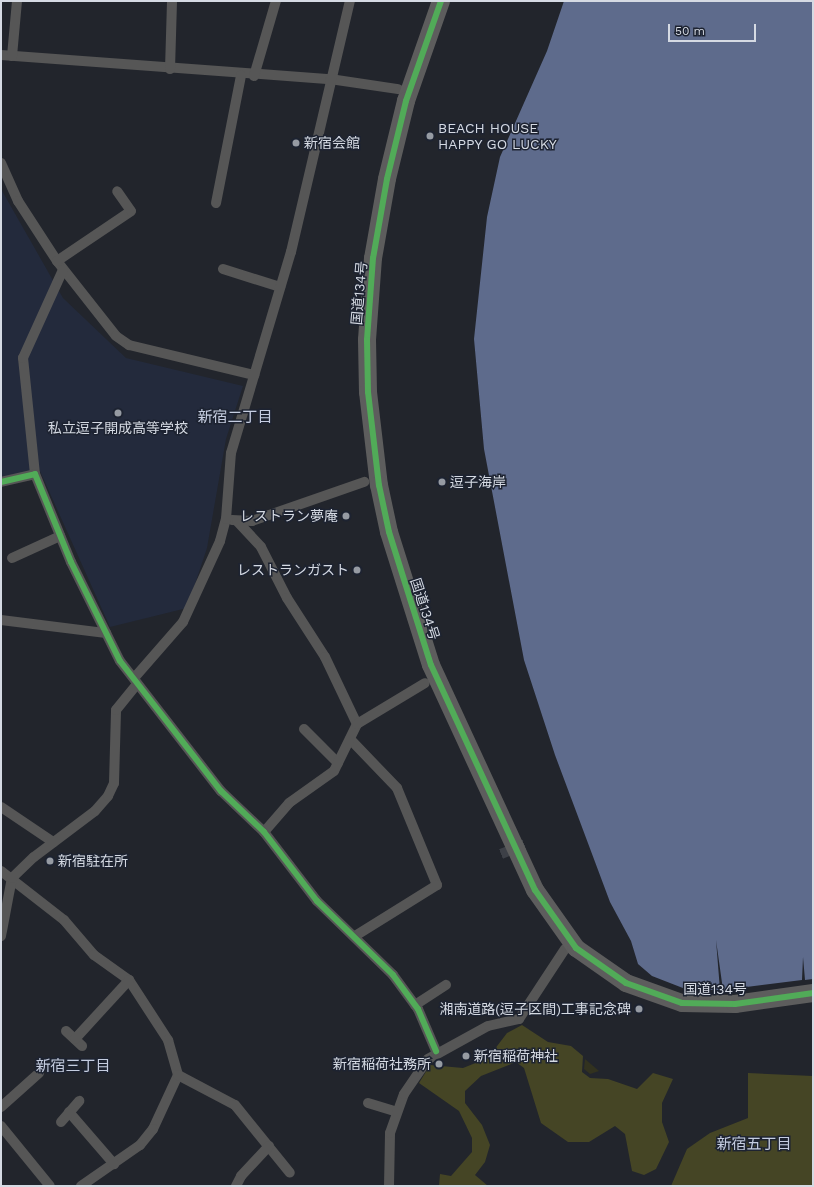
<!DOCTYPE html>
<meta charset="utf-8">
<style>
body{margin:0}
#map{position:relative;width:814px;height:1187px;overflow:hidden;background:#22252c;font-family:"Work Sans","Noto Sans JP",sans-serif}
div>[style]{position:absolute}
.built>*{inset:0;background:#232a3c}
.green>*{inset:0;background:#32321f}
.forest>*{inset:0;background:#454525}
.water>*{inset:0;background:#5e6b8c}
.street-tunnel>*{height:10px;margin-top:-5px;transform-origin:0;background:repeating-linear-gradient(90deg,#3d4047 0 10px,transparent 0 15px)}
.street>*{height:10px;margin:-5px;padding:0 5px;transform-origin:5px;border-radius:5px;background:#565656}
.highway>*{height:18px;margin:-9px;padding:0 9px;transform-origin:9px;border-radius:9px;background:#5d5d5d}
.cycleway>*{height:6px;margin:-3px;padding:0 3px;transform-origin:3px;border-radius:3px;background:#51ab58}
.dots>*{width:11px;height:11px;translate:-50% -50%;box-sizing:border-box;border:2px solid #1d2331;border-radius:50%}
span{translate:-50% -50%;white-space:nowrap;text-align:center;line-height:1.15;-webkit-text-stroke:3px #1d2331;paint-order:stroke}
.poi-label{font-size:14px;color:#d5dae3}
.left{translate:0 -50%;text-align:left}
.right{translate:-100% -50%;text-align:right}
.street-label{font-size:14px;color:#d5dae3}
.neighbourhood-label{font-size:15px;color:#c5cde0}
.frame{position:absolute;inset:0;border:2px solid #d5dae3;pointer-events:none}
.scale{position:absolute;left:668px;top:24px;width:88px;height:18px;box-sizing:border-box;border:2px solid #d5dae3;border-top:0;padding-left:5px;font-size:12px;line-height:14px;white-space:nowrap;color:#d5dae3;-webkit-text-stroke:3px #1d2331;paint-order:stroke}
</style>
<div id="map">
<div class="built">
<div style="clip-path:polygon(1px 189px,63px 298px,126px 358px,243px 386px,226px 439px,207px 548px,187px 608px,110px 627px,39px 469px,1px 480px)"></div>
</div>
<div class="green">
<div style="clip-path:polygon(585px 1059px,599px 1071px,590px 1074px,584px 1069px)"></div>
</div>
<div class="forest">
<div style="clip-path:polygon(522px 1025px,548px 1042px,571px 1046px,583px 1056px,582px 1072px,590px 1078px,608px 1079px,637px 1089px,653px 1073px,673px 1079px,662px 1103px,662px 1122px,669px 1142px,656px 1169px,644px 1175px,632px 1171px,625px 1134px,615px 1126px,589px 1142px,568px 1142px,541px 1123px,524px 1068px,516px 1062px,481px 1076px,465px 1091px,465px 1103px,482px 1125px,490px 1145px,485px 1162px,475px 1175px,488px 1186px,439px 1186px,440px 1174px,451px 1176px,472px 1152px,472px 1138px,459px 1111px,419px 1083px,430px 1065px,463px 1068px,488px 1058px,507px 1033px)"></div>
<div style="clip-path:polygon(748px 1073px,813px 1076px,813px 1186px,671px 1186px,687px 1149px,710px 1133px,748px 1118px)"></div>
</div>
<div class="water">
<div style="clip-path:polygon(564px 1px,813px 1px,813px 979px,805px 980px,803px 957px,802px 980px,723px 990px,716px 940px,720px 990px,688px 990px,652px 976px,638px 964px,631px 941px,610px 902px,555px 755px,524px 660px,484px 449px,474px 339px,487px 217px,500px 157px,547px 51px)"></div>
</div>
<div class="street-tunnel">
<div style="left:501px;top:854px;width:29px;rotate:-22deg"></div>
</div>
<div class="street">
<div style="left:1px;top:55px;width:330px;rotate:4.2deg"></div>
<div style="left:330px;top:79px;width:69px;rotate:8.4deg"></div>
<div style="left:12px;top:56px;width:55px;rotate:-84.8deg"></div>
<div style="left:170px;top:69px;width:68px;rotate:-88.3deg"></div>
<div style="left:254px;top:76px;width:78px;rotate:-73.7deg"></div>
<div style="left:1px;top:163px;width:42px;rotate:65.9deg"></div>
<div style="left:18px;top:201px;width:72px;rotate:57deg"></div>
<div style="left:57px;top:261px;width:95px;rotate:51.8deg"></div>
<div style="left:116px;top:336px;width:16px;rotate:35deg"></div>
<div style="left:129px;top:345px;width:129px;rotate:13.5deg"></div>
<div style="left:216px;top:203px;width:130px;rotate:-78.9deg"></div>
<div style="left:57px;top:261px;width:89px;rotate:-34deg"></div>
<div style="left:131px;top:211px;width:24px;rotate:-125deg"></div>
<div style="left:223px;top:269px;width:60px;rotate:17.5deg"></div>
<div style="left:35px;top:474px;width:117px;rotate:-95.9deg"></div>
<div style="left:23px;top:358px;width:97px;rotate:-65.6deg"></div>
<div style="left:1px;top:482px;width:35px;rotate:-13deg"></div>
<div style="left:35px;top:474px;width:95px;rotate:67.8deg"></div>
<div style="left:71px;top:562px;width:110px;rotate:63.7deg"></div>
<div style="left:120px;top:661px;width:165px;rotate:52.2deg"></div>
<div style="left:221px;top:791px;width:59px;rotate:43.6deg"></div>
<div style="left:264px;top:832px;width:87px;rotate:52.5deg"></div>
<div style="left:317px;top:901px;width:106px;rotate:44.2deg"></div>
<div style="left:393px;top:975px;width:42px;rotate:53.7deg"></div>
<div style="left:418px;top:1009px;width:46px;rotate:66.8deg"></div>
<div style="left:232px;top:520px;width:20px;rotate:3deg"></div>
<div style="left:252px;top:521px;width:119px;rotate:-19.2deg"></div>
<div style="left:237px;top:521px;width:35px;rotate:47deg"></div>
<div style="left:261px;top:547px;width:57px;rotate:63deg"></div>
<div style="left:287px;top:598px;width:70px;rotate:57.2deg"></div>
<div style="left:325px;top:657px;width:74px;rotate:64.5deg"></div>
<div style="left:12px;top:558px;width:53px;rotate:-24.6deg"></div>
<div style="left:1px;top:620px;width:106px;rotate:7.1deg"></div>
<div style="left:135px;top:677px;width:73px;rotate:-48.9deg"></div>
<div style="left:183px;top:622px;width:89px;rotate:-65.4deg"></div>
<div style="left:220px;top:541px;width:23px;rotate:-75deg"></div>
<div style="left:226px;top:519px;width:66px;rotate:-85.7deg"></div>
<div style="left:231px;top:453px;width:210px;rotate:-73.4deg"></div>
<div style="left:291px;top:252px;width:258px;rotate:-76.8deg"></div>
<div style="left:304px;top:729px;width:48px;rotate:45deg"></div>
<div style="left:350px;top:739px;width:68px;rotate:46.2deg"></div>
<div style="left:397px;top:788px;width:105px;rotate:67.6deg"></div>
<div style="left:437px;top:885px;width:97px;rotate:148.1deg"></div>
<div style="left:1px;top:807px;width:63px;rotate:33.9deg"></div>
<div style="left:264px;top:832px;width:38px;rotate:-49deg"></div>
<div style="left:289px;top:803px;width:55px;rotate:-35.4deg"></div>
<div style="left:334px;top:771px;width:52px;rotate:-63.9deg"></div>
<div style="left:357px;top:724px;width:79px;rotate:-31.1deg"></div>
<div style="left:1px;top:871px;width:80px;rotate:37.9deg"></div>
<div style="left:64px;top:920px;width:46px;rotate:49.4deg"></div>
<div style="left:94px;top:955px;width:43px;rotate:35.5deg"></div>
<div style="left:129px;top:980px;width:72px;rotate:57deg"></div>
<div style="left:168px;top:1040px;width:36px;rotate:74deg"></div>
<div style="left:178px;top:1075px;width:60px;rotate:114.8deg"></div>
<div style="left:153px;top:1129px;width:21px;rotate:129deg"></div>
<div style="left:140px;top:1145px;width:72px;rotate:145.2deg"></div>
<div style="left:1px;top:936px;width:59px;rotate:-79.3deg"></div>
<div style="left:12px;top:878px;width:30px;rotate:-44deg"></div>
<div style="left:34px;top:857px;width:76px;rotate:-37deg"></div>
<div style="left:95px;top:811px;width:20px;rotate:-49deg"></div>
<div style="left:108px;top:796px;width:14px;rotate:-65deg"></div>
<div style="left:114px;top:783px;width:73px;rotate:-88.4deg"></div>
<div style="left:116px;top:710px;width:33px;rotate:-51deg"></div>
<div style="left:415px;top:1005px;width:37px;rotate:-33deg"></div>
<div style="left:66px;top:1031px;width:22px;rotate:43deg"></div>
<div style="left:75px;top:1039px;width:80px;rotate:-47.5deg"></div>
<div style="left:178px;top:1075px;width:64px;rotate:27.8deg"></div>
<div style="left:235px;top:1105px;width:87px;rotate:51deg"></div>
<div style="left:368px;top:1103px;width:30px;rotate:17deg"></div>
<div style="left:1px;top:1107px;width:51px;rotate:-41.8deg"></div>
<div style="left:69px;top:1112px;width:69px;rotate:49.1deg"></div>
<div style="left:61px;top:1122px;width:28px;rotate:-49deg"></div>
<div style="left:1px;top:1126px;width:77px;rotate:50.8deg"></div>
<div style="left:236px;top:1186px;width:11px;rotate:-63deg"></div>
<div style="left:241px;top:1176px;width:41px;rotate:-47deg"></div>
<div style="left:389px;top:1186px;width:53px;rotate:-88.9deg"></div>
<div style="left:390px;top:1133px;width:41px;rotate:-70.3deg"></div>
<div style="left:404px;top:1094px;width:42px;rotate:-55.6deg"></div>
<div style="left:428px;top:1059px;width:68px;rotate:-28.8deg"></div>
<div style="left:488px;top:1026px;width:32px;rotate:-13deg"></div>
<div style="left:519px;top:1019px;width:84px;rotate:-56.7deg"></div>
</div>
<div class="highway">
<div style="left:441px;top:1px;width:106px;rotate:109.3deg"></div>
<div style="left:406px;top:101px;width:80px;rotate:103.7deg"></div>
<div style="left:387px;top:179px;width:80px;rotate:100deg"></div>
<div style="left:373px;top:258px;width:82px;rotate:94.2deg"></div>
<div style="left:367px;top:340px;width:52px;rotate:88.9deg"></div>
<div style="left:368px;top:392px;width:94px;rotate:83.3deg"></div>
<div style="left:379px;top:485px;width:48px;rotate:78deg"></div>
<div style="left:389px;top:532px;width:139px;rotate:72.5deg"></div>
<div style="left:431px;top:665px;width:248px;rotate:65.2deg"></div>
<div style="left:535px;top:890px;width:71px;rotate:54.7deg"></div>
<div style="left:576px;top:948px;width:61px;rotate:35deg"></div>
<div style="left:626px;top:983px;width:59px;rotate:19.7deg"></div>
<div style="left:682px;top:1003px;width:53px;rotate:1.1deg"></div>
<div style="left:735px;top:1004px;width:79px;rotate:-8deg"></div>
</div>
<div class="cycleway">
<div style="left:441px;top:1px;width:106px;rotate:109.3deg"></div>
<div style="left:406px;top:101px;width:80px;rotate:103.7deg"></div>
<div style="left:387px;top:179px;width:80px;rotate:100deg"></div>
<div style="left:373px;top:258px;width:82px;rotate:94.2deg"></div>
<div style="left:367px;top:340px;width:52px;rotate:88.9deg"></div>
<div style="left:368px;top:392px;width:94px;rotate:83.3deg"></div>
<div style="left:379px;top:485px;width:48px;rotate:78deg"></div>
<div style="left:389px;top:532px;width:139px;rotate:72.5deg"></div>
<div style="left:431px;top:665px;width:248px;rotate:65.2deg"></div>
<div style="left:535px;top:890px;width:71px;rotate:54.7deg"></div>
<div style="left:576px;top:948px;width:61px;rotate:35deg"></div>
<div style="left:626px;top:983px;width:59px;rotate:19.7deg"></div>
<div style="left:682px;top:1003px;width:53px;rotate:1.1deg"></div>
<div style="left:735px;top:1004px;width:79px;rotate:-8deg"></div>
<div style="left:1px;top:482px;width:35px;rotate:-13deg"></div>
<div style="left:35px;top:474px;width:95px;rotate:67.8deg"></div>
<div style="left:71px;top:562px;width:110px;rotate:63.7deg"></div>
<div style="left:120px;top:661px;width:165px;rotate:52.2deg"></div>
<div style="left:221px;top:791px;width:59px;rotate:43.6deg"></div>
<div style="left:264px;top:832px;width:87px;rotate:52.5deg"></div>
<div style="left:317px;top:901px;width:106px;rotate:44.2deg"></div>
<div style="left:393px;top:975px;width:42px;rotate:53.7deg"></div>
<div style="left:418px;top:1009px;width:46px;rotate:66.8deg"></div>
</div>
<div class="dots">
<div style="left:430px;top:136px;background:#969ba3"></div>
<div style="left:296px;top:143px;background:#969ba3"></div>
<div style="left:118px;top:413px;background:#969ba3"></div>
<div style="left:442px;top:482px;background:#969ba3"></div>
<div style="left:346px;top:516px;background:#969ba3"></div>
<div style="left:357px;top:570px;background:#969ba3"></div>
<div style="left:50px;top:861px;background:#969ba3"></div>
<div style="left:639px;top:1009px;background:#969ba3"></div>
<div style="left:466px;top:1056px;background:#969ba3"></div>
<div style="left:439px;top:1064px;background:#969ba3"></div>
</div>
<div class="poi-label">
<span class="left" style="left:438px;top:136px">BEACH HOUSE<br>HAPPY GO LUCKY</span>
<span class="left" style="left:304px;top:143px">新宿会館</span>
<span style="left:118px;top:428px">私立逗子開成高等学校</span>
<span class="left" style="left:450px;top:482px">逗子海岸</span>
<span class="right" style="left:338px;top:516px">レストラン夢庵</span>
<span class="right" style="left:349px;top:570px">レストランガスト</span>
<span class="left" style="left:58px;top:861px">新宿駐在所</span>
<span class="right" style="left:631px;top:1009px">湘南道路(逗子区間)工事記念碑</span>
<span class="left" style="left:474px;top:1056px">新宿稲荷神社</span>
<span class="right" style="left:431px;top:1064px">新宿稲荷社務所</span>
</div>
<div class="street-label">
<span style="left:359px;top:293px;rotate:-85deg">国道134号</span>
<span style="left:425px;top:609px;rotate:72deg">国道134号</span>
<span style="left:715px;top:989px">国道134号</span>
</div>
<div class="neighbourhood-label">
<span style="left:235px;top:418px">新宿二丁目</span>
<span style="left:73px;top:1067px">新宿三丁目</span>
<span style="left:754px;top:1145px">新宿五丁目</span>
</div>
<div class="frame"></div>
<div class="scale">50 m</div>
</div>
